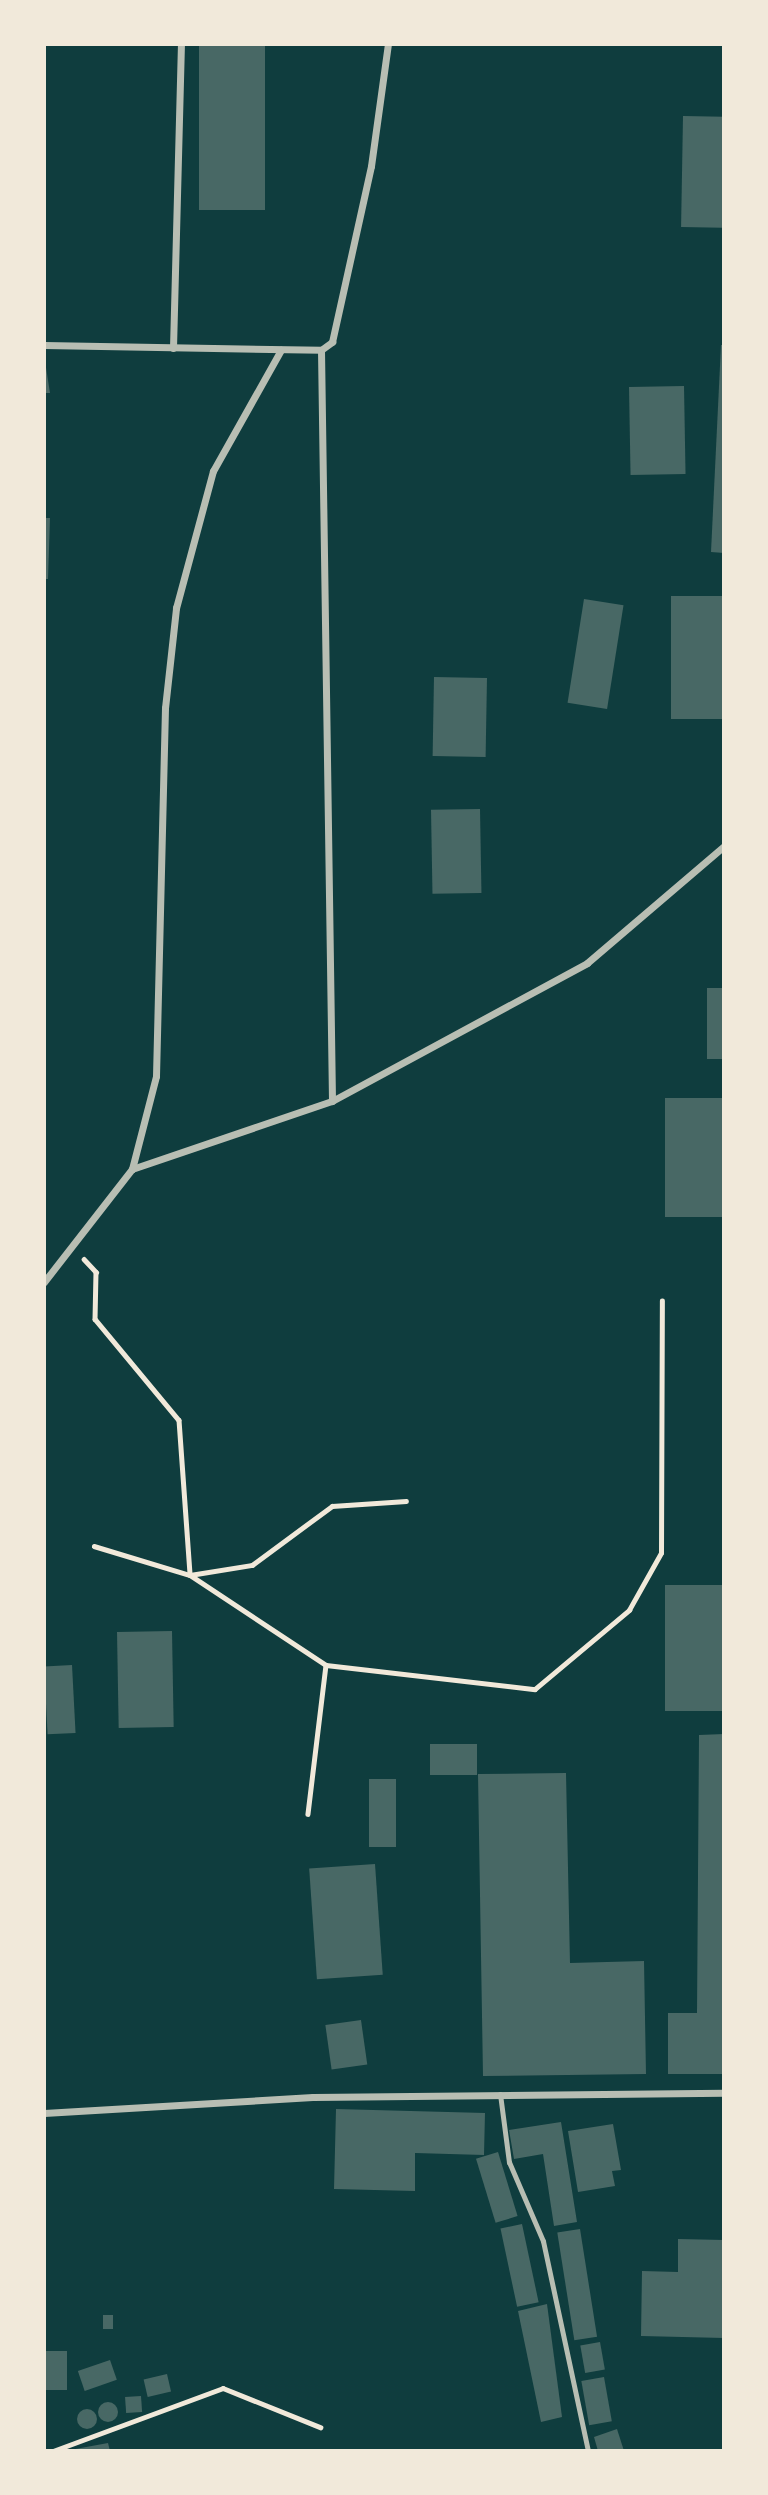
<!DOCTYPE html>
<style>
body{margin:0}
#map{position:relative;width:768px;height:2495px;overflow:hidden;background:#0f3d3e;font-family:Manrope,sans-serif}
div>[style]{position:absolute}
.building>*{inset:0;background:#486865;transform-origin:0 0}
.round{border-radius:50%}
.path>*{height:4.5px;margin:-2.25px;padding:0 2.25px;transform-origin:2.25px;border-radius:2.25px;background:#f1e9da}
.service>*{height:5px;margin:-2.5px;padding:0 2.5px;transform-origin:2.5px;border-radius:2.5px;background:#b8beb3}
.minor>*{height:7px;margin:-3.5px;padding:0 3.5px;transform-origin:3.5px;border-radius:3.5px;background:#b8beb3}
span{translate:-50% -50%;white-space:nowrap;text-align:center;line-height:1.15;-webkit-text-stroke:6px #f1e9da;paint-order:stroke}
.frame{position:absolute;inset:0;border:46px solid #f1e9da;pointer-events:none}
</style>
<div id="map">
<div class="building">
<div style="left:199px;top:44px;width:66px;height:166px"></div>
<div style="left:683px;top:116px;width:41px;height:111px;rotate:1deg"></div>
<div style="clip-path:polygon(721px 345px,724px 345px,724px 553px,711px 552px)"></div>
<div style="clip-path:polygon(44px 355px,50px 393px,44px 393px)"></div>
<div style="left:684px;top:386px;width:88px;height:55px;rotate:89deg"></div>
<div style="clip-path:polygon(44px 518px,50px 518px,48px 579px,44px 579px)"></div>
<div style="left:724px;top:596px;width:123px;height:53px;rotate:90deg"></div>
<div style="left:584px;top:599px;width:40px;height:105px;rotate:9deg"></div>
<div style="left:434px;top:677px;width:53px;height:79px;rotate:1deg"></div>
<div style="left:480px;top:809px;width:84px;height:49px;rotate:89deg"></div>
<div style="left:707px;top:988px;width:17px;height:71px"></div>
<div style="left:665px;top:1098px;width:59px;height:119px"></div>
<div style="left:665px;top:1585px;width:59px;height:126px"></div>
<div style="left:172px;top:1631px;width:96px;height:55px;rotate:89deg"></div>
<div style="left:72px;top:1665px;width:68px;height:28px;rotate:87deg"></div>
<div style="clip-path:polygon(724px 1734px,724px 2074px,668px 2074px,668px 2013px,697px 2013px,699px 1735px)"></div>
<div style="left:430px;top:1744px;width:47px;height:31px"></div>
<div style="clip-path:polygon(566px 1773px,570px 1963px,644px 1961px,646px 2074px,483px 2076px,478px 1774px)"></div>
<div style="left:396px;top:1779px;width:68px;height:27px;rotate:90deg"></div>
<div style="left:375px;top:1864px;width:111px;height:66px;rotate:86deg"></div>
<div style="left:361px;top:2020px;width:45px;height:36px;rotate:82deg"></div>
<div style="clip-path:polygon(336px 2109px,485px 2113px,484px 2155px,415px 2153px,415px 2191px,334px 2189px)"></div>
<div style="clip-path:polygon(561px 2122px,577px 2222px,554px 2226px,543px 2154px,514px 2159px,509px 2130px)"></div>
<div style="clip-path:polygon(613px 2124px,621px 2170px,612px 2171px,615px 2186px,578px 2192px,568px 2131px)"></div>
<div style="left:498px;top:2152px;width:67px;height:23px;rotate:73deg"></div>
<div style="left:522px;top:2224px;width:80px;height:22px;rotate:78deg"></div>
<div style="left:580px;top:2229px;width:109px;height:23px;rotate:81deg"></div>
<div style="clip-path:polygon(678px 2239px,724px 2240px,724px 2338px,641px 2336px,642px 2271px,678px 2272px)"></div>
<div style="clip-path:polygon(547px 2304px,562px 2417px,541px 2422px,518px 2311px)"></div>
<div style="left:103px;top:2315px;width:10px;height:14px"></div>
<div style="left:600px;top:2342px;width:28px;height:20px;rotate:80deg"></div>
<div style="left:44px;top:2351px;width:23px;height:39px"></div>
<div style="left:110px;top:2360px;width:21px;height:34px;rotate:71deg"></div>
<div style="left:167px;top:2374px;width:18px;height:24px;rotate:77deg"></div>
<div style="left:604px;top:2377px;width:45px;height:23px;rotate:80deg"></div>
<div style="left:141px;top:2396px;width:16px;height:16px;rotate:86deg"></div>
<div class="round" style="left:98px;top:2402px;width:20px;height:20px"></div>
<div class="round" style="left:77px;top:2409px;width:20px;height:20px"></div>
<div style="clip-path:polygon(617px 2429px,624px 2451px,598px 2451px,594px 2437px)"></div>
<div style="clip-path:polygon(108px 2443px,110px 2451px,70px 2451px,70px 2450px)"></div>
</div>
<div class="path">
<div style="left:84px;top:1259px;width:18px;rotate:47deg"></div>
<div style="left:96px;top:1272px;width:47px;rotate:91.2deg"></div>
<div style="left:95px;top:1319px;width:131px;rotate:50.3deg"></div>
<div style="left:179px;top:1420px;width:155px;rotate:85.9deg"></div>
<div style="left:190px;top:1575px;width:163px;rotate:33.5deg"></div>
<div style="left:326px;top:1665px;width:150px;rotate:96.9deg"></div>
<div style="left:94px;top:1546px;width:100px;rotate:16.8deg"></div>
<div style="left:190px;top:1575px;width:63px;rotate:-9.2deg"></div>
<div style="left:252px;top:1565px;width:99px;rotate:-36.4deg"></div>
<div style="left:332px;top:1506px;width:74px;rotate:-3.9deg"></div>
<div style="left:326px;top:1665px;width:210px;rotate:6.6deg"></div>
<div style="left:535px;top:1689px;width:123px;rotate:-40deg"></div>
<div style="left:629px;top:1610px;width:65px;rotate:-60.7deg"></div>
<div style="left:661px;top:1553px;width:252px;rotate:-89.8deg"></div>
<div style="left:53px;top:2451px;width:181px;rotate:-20.3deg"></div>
<div style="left:223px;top:2388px;width:105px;rotate:21.9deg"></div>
</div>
<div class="service">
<div style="left:500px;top:2094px;width:69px;rotate:82.5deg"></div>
<div style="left:509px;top:2162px;width:86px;rotate:66.7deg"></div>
<div style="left:543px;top:2241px;width:215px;rotate:77.9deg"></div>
</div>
<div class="minor">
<div style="left:44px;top:345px;width:277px;rotate:1deg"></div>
<div style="left:321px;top:350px;width:14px;rotate:-36deg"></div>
<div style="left:332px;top:342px;width:180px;rotate:-77.5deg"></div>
<div style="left:371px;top:166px;width:123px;rotate:-82.1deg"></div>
<div style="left:173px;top:348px;width:304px;rotate:-88.5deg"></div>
<div style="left:321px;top:350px;width:751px;rotate:89.16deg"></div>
<div style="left:132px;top:1169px;width:211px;rotate:-18.8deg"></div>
<div style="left:332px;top:1101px;width:290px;rotate:-28.4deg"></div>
<div style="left:587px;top:963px;width:180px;rotate:-40.5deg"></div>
<div style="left:44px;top:1282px;width:143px;rotate:-52.1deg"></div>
<div style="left:132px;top:1169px;width:96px;rotate:-75.5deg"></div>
<div style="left:156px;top:1076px;width:368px;rotate:-88.6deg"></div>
<div style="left:165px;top:708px;width:101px;rotate:-83.7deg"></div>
<div style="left:176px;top:608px;width:142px;rotate:-74.9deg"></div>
<div style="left:213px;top:471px;width:139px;rotate:-60.7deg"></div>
<div style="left:44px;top:2113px;width:269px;rotate:-3.4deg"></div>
<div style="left:313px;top:2097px;width:411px;rotate:-0.6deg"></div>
</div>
<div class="frame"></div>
</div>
